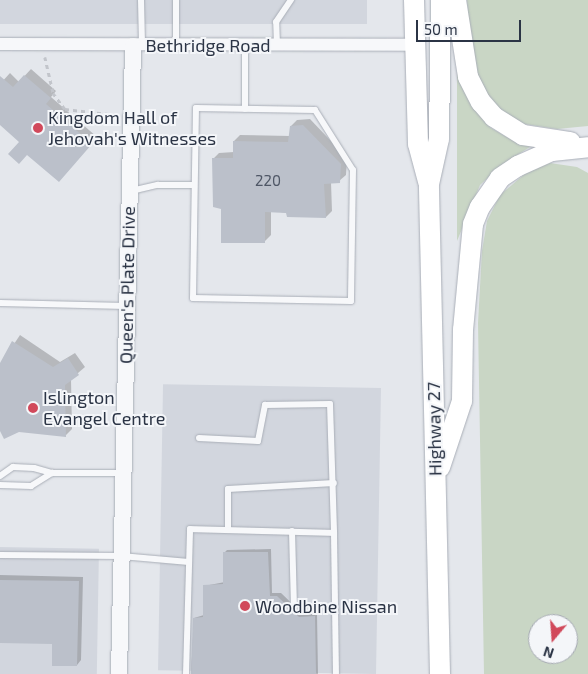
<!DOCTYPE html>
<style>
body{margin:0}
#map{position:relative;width:588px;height:674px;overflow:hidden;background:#e4e7ec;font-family:"Exo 2",sans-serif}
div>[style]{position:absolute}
.built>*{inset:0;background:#d2d6de;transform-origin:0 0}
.green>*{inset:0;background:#c9d6c5}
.shadow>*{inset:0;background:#0003}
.building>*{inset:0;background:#bbc0ca}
.path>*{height:2.5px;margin-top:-1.25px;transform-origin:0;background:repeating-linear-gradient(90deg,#c2c5cb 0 4px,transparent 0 8px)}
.roads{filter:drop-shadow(0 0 1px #a9aeb7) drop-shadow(0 0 1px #a9aeb7)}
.service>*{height:6px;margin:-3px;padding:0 3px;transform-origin:3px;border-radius:3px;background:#f7f8fa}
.minor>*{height:12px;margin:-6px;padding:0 6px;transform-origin:6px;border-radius:6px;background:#f7f8fa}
.tertiary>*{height:16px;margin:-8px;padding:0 8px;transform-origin:8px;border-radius:8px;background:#f7f8fa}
.primary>*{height:20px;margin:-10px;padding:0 10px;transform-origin:10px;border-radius:10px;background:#fff}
.dots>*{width:14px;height:14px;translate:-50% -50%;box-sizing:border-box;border:2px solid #f4f6f9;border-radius:50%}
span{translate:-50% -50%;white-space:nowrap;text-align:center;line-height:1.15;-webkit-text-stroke:4px #f4f6f9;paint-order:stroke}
.number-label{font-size:15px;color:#4f5766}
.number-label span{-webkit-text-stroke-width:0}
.street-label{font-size:18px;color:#2b3445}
.poi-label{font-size:18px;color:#2b3445}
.left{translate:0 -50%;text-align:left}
.north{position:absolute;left:528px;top:614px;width:50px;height:50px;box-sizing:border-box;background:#f4f6f9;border:1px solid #a4a8b1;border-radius:50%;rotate:198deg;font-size:14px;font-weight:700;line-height:20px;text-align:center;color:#2b3445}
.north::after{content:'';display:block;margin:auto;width:18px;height:22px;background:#d1495b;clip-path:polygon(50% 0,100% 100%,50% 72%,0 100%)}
.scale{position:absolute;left:416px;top:20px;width:105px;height:22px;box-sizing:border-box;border:2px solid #2b3445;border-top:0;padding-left:6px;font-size:15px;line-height:18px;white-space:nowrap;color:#2b3445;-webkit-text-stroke:4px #f4f6f9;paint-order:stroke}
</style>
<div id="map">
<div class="built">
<div style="left:0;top:0;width:367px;height:24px"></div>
<div style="left:381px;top:388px;width:286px;height:218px;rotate:91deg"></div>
<div style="left:0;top:547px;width:99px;height:127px;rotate:1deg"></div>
</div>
<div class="green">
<div style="clip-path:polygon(467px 0,588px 0,588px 126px,557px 129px,511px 122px,479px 87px,469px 34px)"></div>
<div style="clip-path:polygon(457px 66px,474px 109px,491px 128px,517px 143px,533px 145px,503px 164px,480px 185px,457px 241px)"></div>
<div style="clip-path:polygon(evenodd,550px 163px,577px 167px,588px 173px,588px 674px,484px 674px,478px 323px,482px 251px,487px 221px,500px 195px,526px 173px,550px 163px,538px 624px,568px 624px,568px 654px,538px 654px,538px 624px)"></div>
</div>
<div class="shadow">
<div style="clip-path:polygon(31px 69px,56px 91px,51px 97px,97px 137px,65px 174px,0 124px,0 84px,10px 73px,19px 82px)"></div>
<div style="clip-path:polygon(310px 119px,347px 158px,346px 175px,339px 181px,331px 182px,332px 211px,326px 217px,271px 211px,271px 235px,264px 242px,222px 208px,213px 159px,219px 153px,234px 152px,234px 141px,240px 135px,290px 136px,291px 126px,297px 120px)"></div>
<div style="clip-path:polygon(20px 335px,60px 362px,75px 353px,85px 367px,71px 379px,72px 429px,66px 435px,0 428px,0 365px)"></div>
<div style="clip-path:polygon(271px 549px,272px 593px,281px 593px,303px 614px,317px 614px,318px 674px,191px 674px,194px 618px,204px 615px,204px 586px,225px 582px,224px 553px,227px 550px)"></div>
<div style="clip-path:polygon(0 575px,83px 577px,81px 660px,77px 665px,53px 643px,0 642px)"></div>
</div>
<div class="building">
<div style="clip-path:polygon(24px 75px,51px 98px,46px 104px,92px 144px,59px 182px,27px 155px,19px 164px,8px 154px,19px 142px,0 125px,0 76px,13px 87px)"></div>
<div style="clip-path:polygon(303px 125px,341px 164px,340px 183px,324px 184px,326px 218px,287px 217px,286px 213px,265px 212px,265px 243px,221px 243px,221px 209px,213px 207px,212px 158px,233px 158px,233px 141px,288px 142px,290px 126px)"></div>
<div style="clip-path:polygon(12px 341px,53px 367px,68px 358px,79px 375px,65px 385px,66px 437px,19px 432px,4px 439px,0 431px,0 363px)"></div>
<div style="clip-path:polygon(223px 552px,268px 552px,270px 596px,277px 596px,299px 617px,315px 616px,316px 674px,191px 674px,193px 618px,203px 617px,203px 585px,223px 584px)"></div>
<div style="clip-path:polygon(0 580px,79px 581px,77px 666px,52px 666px,52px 644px,0 643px)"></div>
</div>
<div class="path">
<div style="left:45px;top:57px;width:37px;rotate:77deg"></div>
<div style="left:53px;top:93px;width:20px;rotate:53deg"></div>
<div style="left:65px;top:109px;width:52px;rotate:6.6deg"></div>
</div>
<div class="roads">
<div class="service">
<div style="left:141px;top:0;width:45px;rotate:88.7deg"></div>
<div style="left:176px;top:0;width:45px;rotate:90deg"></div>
<div style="left:245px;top:45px;width:64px;rotate:90deg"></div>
<div style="left:277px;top:45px;width:23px;rotate:-92deg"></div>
<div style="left:276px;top:22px;width:27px;rotate:-56deg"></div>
<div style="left:196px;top:108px;width:119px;rotate:1deg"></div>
<div style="left:315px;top:110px;width:71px;rotate:57.7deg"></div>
<div style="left:353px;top:170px;width:131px;rotate:90.9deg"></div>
<div style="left:351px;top:301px;width:158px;rotate:-178.9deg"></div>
<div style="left:193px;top:298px;width:190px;rotate:-89.1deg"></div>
<div style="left:131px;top:191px;width:28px;rotate:-13deg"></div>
<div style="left:158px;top:185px;width:36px"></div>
<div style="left:0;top:303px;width:126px;rotate:1.4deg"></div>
<div style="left:199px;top:438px;width:59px;rotate:2.9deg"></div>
<div style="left:258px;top:441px;width:37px;rotate:-79deg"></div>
<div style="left:265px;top:405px;width:65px;rotate:-0.9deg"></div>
<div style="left:330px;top:404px;width:129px;rotate:88.2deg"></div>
<div style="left:0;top:476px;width:16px;rotate:-35deg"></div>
<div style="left:13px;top:467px;width:21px;rotate:3deg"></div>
<div style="left:34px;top:468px;width:19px;rotate:16deg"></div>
<div style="left:52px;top:473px;width:70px"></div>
<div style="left:0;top:485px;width:31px;rotate:2deg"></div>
<div style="left:31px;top:486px;width:25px;rotate:-32deg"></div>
<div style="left:228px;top:529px;width:40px;rotate:-90deg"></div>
<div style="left:228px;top:489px;width:106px;rotate:-3.2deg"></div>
<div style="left:292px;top:531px;width:75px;rotate:88.5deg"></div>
<div style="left:0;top:555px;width:121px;rotate:0.5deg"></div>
<div style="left:121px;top:556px;width:68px;rotate:5deg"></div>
<div style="left:186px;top:674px;width:145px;rotate:-88.4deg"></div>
<div style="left:190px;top:529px;width:144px;rotate:1.6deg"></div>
<div style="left:334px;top:533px;width:141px;rotate:89.2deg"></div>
</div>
<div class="minor">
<div style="left:0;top:44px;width:415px;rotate:0.1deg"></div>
</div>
<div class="tertiary">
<div style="left:119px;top:674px;width:628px;rotate:-88.72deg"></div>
</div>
<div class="primary">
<div style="left:414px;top:0;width:144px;rotate:88.4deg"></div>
<div style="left:418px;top:144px;width:39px;rotate:75deg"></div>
<div style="left:456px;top:0;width:78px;rotate:81.1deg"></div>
<div style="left:468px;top:77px;width:28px;rotate:63deg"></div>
<div style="left:481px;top:102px;width:20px;rotate:49deg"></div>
<div style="left:494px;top:117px;width:34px;rotate:32deg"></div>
<div style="left:523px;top:135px;width:48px;rotate:8.5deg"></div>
<div style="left:440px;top:467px;width:70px;rotate:-71.6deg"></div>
<div style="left:462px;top:401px;width:71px;rotate:-89.2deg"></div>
<div style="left:463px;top:330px;width:106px;rotate:-84.6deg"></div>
<div style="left:473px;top:224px;width:18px;rotate:-68deg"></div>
<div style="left:480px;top:207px;width:35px;rotate:-55deg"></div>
<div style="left:500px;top:178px;width:22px;rotate:-34deg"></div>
<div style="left:518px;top:166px;width:37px;rotate:-24deg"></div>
<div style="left:552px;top:151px;width:36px;rotate:-6deg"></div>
<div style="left:440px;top:674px;width:490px;rotate:-91.3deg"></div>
<div style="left:429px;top:184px;width:46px;rotate:-77.5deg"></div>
<div style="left:439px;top:139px;width:139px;rotate:-89.2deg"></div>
</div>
</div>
<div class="dots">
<div style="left:38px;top:128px;background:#d1495b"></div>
<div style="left:33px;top:408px;background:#d1495b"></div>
<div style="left:245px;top:606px;background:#d1495b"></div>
</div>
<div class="number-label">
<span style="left:268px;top:181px">220</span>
</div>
<div class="street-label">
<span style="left:208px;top:45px">Bethridge Road</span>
<span style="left:127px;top:285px;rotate:-89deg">Queen's Plate Drive</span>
<span style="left:434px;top:429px;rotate:-91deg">Highway 27</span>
</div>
<div class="poi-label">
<span class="left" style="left:48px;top:128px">Kingdom Hall of<br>Jehovah's Witnesses</span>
<span class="left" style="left:43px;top:408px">Islington<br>Evangel Centre</span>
<span class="left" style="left:255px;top:606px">Woodbine Nissan</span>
</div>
<div class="north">N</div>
<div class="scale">50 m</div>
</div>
